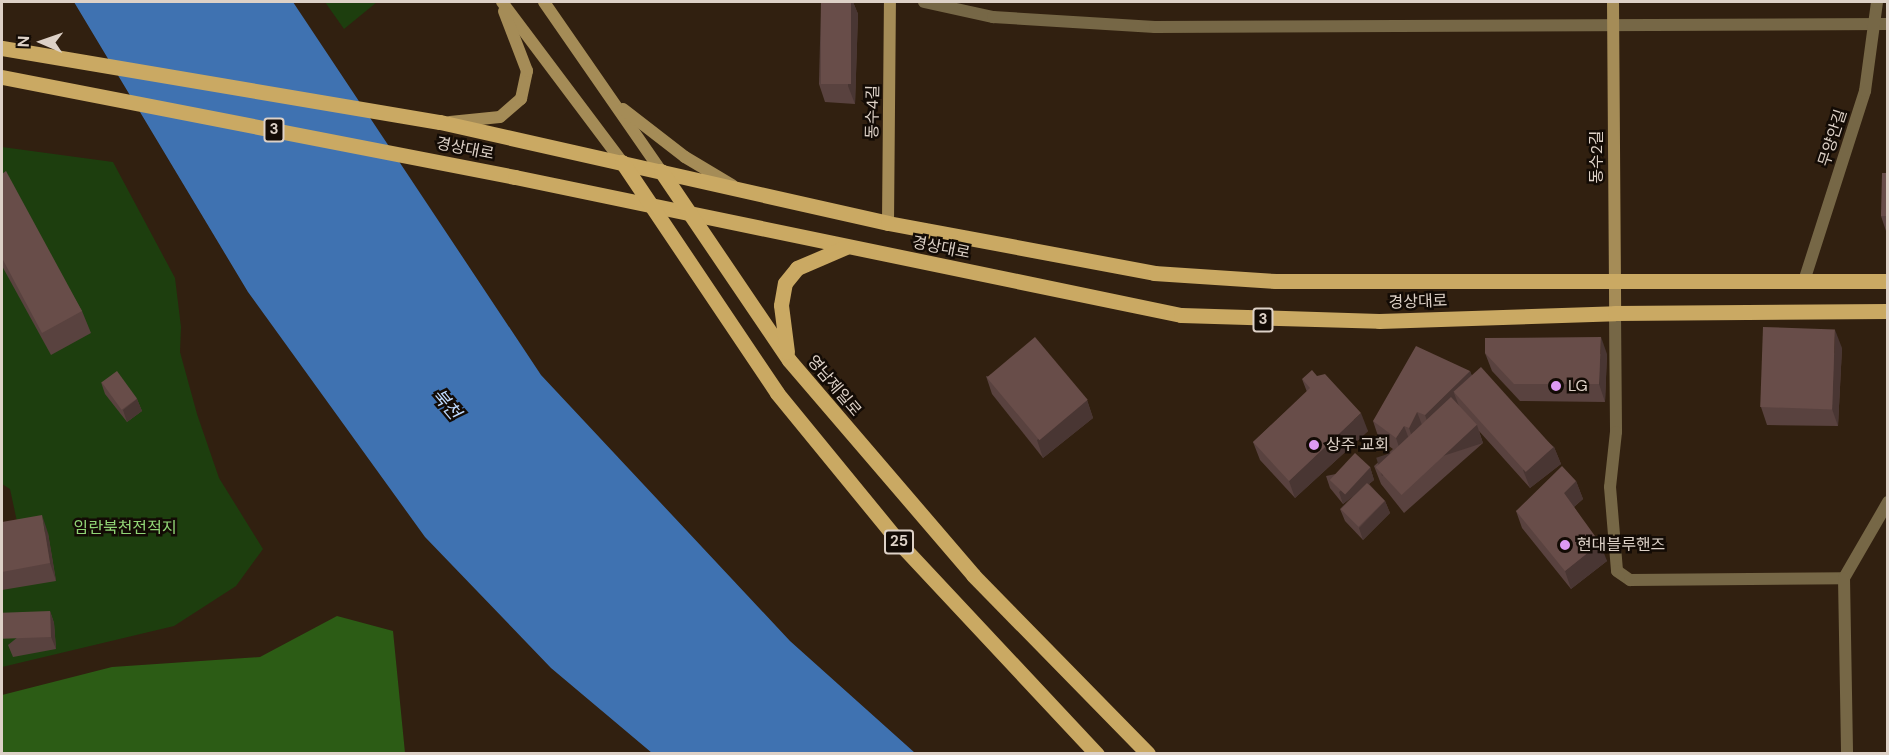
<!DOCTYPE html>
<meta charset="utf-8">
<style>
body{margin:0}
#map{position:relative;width:1889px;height:755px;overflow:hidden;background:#312010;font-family:"DM Sans","Noto Sans KR",sans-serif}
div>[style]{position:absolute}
.green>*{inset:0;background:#1d3e0e}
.forest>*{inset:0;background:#2c5c15}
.water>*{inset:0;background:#3f72b1}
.street>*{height:12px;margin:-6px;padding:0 6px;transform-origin:6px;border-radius:6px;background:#766746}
.secondary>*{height:12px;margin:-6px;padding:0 6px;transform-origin:6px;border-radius:6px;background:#a58c57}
.primary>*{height:15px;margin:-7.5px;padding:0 7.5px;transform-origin:7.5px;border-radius:7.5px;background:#caa963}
.wall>*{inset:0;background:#59423f}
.shaded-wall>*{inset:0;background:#493633;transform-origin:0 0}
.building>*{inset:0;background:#684d49;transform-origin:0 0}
.dots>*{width:16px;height:16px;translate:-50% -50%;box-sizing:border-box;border:3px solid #130b05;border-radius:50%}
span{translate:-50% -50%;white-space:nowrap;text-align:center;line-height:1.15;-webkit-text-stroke:5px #130b05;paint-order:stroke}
.shield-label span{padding:2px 4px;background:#130b05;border:2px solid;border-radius:4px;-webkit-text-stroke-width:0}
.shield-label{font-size:15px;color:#ddd1c7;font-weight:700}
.street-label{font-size:16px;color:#ddd1c7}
.poi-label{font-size:16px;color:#ddd1c7}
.left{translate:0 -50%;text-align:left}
.park-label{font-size:16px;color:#91d576}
.water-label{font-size:18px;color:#bedafe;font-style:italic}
.frame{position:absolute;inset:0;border:3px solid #ddd1c7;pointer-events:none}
.north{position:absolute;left:12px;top:12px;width:60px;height:60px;-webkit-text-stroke:4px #130b05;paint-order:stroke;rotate:272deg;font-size:16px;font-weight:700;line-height:24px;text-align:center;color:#ddd1c7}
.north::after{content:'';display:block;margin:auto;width:21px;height:27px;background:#ddd1c7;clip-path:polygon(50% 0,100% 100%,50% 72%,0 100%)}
</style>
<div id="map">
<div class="green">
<div style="clip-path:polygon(325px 2px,377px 2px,344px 29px)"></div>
<div style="clip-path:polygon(2px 147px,113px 162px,175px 278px,181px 327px,180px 352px,197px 414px,219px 478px,263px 549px,236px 586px,174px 626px,2px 667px,2px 534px,19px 531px,10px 489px,2px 484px)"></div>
</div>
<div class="forest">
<div style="clip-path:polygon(337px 616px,393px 631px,405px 753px,2px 753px,2px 695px,112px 667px,260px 657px)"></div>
</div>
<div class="water">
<div style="clip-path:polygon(74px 2px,293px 2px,541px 375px,790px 641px,915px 753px,652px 753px,551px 668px,425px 537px,248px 292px)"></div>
</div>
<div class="street">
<div style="left:924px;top:2px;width:71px;rotate:12.3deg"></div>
<div style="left:993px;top:17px;width:162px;rotate:3.5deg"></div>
<div style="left:1155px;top:27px;width:733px;rotate:-0.23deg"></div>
<div style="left:1804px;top:281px;width:200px;rotate:-72.2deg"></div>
<div style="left:1865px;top:91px;width:90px;rotate:-82.3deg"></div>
<div style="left:1615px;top:313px;width:119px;rotate:89.5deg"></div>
<div style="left:1616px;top:432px;width:55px;rotate:96.2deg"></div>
<div style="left:1610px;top:487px;width:84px;rotate:85.2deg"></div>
<div style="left:1617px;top:571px;width:16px;rotate:35deg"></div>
<div style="left:1630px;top:580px;width:214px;rotate:-0.5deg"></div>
<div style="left:1844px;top:578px;width:88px;rotate:-59.9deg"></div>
<div style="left:1844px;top:578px;width:176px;rotate:89deg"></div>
</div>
<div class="secondary">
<div style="left:502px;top:2px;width:200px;rotate:53.1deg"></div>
<div style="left:544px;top:2px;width:206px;rotate:55.3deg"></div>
<div style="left:1613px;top:2px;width:311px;rotate:89.6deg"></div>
<div style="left:623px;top:109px;width:78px;rotate:37.7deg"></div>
<div style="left:685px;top:157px;width:55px;rotate:30.8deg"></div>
<div style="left:450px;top:122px;width:50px;rotate:-5.7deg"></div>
<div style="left:500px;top:117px;width:28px;rotate:-41deg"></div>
<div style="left:521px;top:99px;width:29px;rotate:-78deg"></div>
<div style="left:527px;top:71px;width:64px;rotate:-111deg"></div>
<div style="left:888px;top:223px;width:221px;rotate:-89.5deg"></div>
</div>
<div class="primary">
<div style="left:2px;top:48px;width:444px;rotate:9.6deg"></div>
<div style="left:440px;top:122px;width:459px;rotate:12.7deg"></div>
<div style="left:888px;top:223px;width:271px;rotate:10.6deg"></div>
<div style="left:1154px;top:273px;width:122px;rotate:3.8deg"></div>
<div style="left:1276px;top:281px;width:612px"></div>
<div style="left:2px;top:77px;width:523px;rotate:11.03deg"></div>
<div style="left:515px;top:177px;width:680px;rotate:11.71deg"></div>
<div style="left:1181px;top:315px;width:198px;rotate:1.7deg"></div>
<div style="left:1379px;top:321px;width:236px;rotate:-1.9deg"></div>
<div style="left:1615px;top:313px;width:273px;rotate:-0.4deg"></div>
<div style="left:622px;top:162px;width:278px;rotate:56.1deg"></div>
<div style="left:777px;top:393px;width:199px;rotate:50.7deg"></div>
<div style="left:903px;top:547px;width:284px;rotate:46.9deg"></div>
<div style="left:661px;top:171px;width:228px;rotate:55.9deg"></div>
<div style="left:789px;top:360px;width:283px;rotate:49.4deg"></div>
<div style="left:973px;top:575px;width:250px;rotate:45.6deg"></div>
<div style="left:787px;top:352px;width:47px;rotate:-97.3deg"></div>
<div style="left:781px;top:305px;width:22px;rotate:-80deg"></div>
<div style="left:785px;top:283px;width:19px;rotate:-51deg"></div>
<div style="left:797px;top:268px;width:53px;rotate:-23.2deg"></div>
</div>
<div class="wall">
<div style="clip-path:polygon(821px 2px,853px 2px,858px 14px,855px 104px,825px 102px,819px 84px)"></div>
<div style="clip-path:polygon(1887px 173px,1887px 234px,1881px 216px)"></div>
<div style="clip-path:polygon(2px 174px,82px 311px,91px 333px,51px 355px,2px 266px)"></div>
<div style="clip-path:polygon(1842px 348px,1838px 426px,1767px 425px,1761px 407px)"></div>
<div style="clip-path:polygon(1485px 353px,1607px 354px,1605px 402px,1520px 401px,1492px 371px)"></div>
<div style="clip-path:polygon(1470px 371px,1472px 376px,1554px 447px,1561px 464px,1530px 488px,1479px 431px,1483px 443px,1404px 513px,1381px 484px,1374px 466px,1393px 449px,1379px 439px,1373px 421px)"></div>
<div style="clip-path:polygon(986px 376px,1087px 400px,1093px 418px,1043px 458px,992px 394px)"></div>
<div style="clip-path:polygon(1302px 379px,1368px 431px,1295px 498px,1260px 460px,1253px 442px,1307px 392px)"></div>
<div style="clip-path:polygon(101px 382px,137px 399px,142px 411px,127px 422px,105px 394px)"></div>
<div style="clip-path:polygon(1370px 467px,1374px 480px,1369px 484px,1385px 501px,1390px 513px,1363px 540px,1345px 521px,1340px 509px,1354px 495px,1343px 504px,1330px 488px,1326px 476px)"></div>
<div style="clip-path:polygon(1576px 481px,1583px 499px,1574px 507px,1607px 561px,1571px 589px,1522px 528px,1516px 511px)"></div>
<div style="clip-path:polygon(2px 522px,48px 533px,56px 581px,2px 590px)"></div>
<div style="clip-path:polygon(50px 611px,54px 623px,56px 649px,13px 657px,8px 645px)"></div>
</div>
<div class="shaded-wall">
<div style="clip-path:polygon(851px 2px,853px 2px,858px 14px,855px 104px,848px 86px)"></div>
<div style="clip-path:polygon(1835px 330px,1842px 348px,1838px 426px,1832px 409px)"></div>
<div style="clip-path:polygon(1601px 337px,1607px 354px,1605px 402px,1599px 384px)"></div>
<div style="clip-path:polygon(1470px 371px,1476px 389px,1454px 393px,1459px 406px,1431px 433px,1425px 415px)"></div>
<div style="clip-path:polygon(137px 399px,142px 411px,127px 422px,123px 410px)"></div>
<div style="clip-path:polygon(1087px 400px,1093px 418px,1043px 458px,1037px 440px)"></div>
<div style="clip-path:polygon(1417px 412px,1424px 430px,1415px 446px,1409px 428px)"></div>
<div style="clip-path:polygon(1361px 413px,1368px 431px,1295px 498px,1289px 481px)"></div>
<div style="left:1477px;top:425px;width:19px;height:106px;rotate:72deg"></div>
<div style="clip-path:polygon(1404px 426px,1411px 444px,1402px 456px,1396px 438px)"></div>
<div style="clip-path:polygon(1554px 447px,1561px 464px,1530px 488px,1523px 470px)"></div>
<div style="clip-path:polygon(1370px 467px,1374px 480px,1343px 504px,1339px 492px)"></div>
<div style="clip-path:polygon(1576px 481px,1583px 499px,1570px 510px,1564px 493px)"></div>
<div style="clip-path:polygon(1385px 501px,1390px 513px,1363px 540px,1359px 528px)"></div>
<div style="clip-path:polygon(42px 515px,48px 533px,56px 581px,50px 563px)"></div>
<div style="clip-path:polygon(1600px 543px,1607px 561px,1571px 589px,1565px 571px)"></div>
<div style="clip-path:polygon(50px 611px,54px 623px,56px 649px,51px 637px)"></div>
</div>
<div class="building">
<div style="left:821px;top:2px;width:30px;height:82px"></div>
<div style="clip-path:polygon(6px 171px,82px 311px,42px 333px,2px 258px,2px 174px)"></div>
<div style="clip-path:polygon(1882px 173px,1887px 173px,1887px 216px,1881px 216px)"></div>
<div style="left:1763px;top:327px;width:72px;height:80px;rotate:2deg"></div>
<div style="left:1035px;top:337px;width:82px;height:63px;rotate:50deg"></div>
<div style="clip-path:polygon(1601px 337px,1599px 384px,1514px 384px,1485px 353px,1485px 338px)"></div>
<div style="clip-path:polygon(1416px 346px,1470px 371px,1425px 415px,1417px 412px,1409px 428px,1404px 426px,1396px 438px,1373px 421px)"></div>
<div style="left:1481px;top:367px;width:108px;height:37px;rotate:48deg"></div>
<div style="clip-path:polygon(1312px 370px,1317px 376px,1325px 374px,1361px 413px,1289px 481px,1253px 442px,1310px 388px,1302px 379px)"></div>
<div style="left:117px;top:371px;width:34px;height:19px;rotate:54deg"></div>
<div style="left:1451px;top:397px;width:38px;height:103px;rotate:47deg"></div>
<div style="left:1355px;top:453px;width:21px;height:37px;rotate:43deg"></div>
<div style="clip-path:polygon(1562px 466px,1576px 481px,1564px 493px,1600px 543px,1565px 571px,1516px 511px)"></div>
<div style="left:1367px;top:483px;width:25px;height:37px;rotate:45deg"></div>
<div style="clip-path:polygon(42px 515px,50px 563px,2px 572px,2px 522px)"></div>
<div style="left:50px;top:611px;width:26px;height:48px;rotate:88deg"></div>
</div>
<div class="dots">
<div style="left:1556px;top:386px;background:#dd99f3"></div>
<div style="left:1314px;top:445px;background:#dd99f3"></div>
<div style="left:1565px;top:545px;background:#dd99f3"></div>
</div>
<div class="shield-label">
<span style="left:274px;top:130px">3</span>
<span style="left:1263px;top:320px">3</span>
<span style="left:899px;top:542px">25</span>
</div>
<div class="street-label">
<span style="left:873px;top:112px;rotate:-89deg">동수4길</span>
<span style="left:1833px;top:138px;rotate:-72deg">무양안길</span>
<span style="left:465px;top:149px;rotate:11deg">경상대로</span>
<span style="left:1597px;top:157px;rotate:-90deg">동수2길</span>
<span style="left:941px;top:248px;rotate:11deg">경상대로</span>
<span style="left:1418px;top:302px;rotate:-2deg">경상대로</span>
<span style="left:834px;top:386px;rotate:50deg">영남제일로</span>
</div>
<div class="poi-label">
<span class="left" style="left:1568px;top:386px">LG</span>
<span class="left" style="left:1326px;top:445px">상주 교회</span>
<span class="left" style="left:1577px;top:545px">현대블루핸즈</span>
</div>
<div class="park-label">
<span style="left:125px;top:528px">임란북천전적지</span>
</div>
<div class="water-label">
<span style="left:446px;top:404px;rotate:50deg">북천</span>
</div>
<div class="frame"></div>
<div class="north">N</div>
</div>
